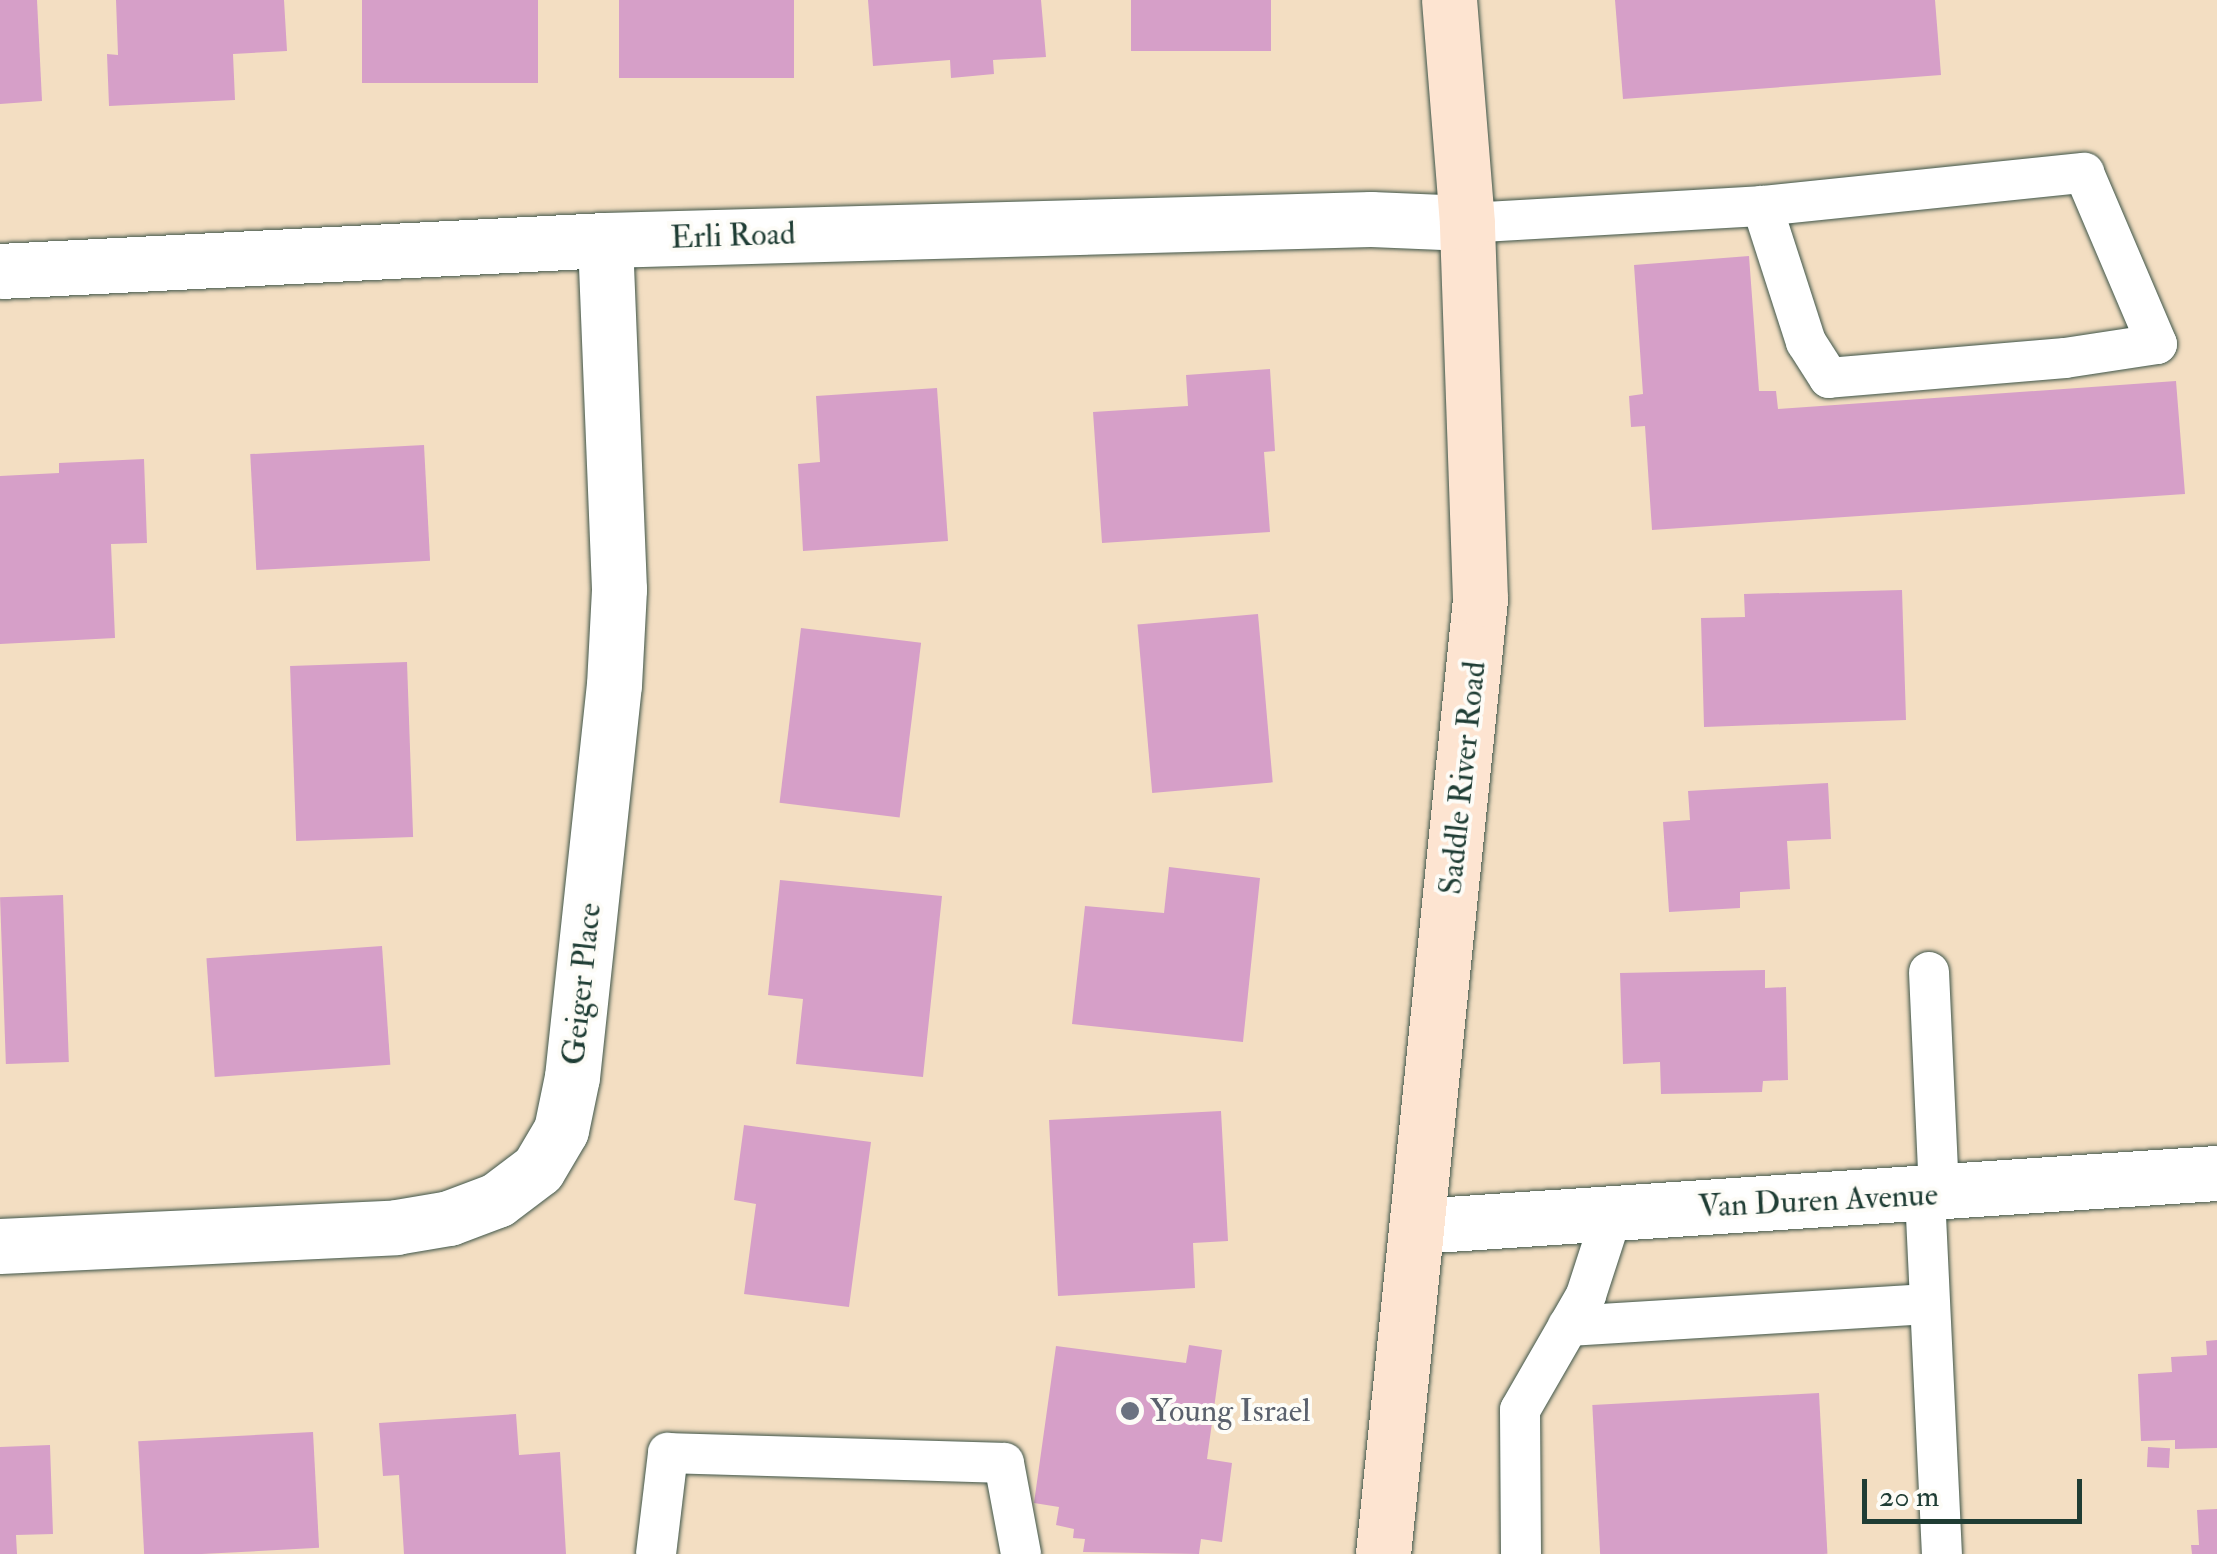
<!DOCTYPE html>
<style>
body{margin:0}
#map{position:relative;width:2217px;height:1554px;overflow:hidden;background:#f3dec2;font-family:"IM FELL Double Pica",serif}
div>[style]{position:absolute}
.building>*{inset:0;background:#d69fc8;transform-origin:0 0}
.roads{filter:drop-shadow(0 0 2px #3f5549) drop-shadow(0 0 2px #3f5549)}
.lane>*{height:40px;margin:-20px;padding:0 20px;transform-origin:20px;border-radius:20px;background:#fff}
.street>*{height:55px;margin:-27.5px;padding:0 27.5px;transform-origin:27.5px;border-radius:27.5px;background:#fff}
.secondary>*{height:55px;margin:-27.5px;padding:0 27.5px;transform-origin:27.5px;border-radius:27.5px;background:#fde4d1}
.dots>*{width:28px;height:28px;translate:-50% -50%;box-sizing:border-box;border:5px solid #fdfcf7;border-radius:50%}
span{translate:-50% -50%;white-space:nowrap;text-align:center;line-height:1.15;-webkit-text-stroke:8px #fdfcf7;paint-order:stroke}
.street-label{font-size:32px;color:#1f3d34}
.worship-label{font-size:32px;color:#5b616d}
.left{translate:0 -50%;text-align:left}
.scale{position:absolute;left:1862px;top:1479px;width:220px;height:45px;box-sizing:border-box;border:5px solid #1f3d34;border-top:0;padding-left:12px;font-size:30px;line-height:35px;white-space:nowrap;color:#1f3d34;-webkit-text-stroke:8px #fdfcf7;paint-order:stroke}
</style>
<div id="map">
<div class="building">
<div style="clip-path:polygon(0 0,37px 0,42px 101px,0 104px)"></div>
<div style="clip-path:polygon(116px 0,284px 0,287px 51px,233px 54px,235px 100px,109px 106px,107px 54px,118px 55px)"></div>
<div style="left:362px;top:0;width:176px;height:83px"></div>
<div style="left:619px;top:0;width:175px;height:78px"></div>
<div style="clip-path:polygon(868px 0,1041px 0,1046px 57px,993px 60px,994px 74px,951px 78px,950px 60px,873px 66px)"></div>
<div style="left:1131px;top:0;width:140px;height:51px"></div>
<div style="clip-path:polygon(1615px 0,1935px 0,1941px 75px,1623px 99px)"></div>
<div style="clip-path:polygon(1749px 256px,1759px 391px,1776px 391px,1778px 409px,2176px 381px,2185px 494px,1652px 530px,1645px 426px,1631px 427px,1629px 396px,1643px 394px,1634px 265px)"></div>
<div style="clip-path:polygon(1270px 369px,1275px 451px,1264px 452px,1270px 532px,1102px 543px,1093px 412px,1188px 406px,1186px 375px)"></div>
<div style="clip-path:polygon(937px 388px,948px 541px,803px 551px,798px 464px,820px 462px,816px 396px)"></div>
<div style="left:424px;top:445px;width:116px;height:174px;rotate:87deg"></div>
<div style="clip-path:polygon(144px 459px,147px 543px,111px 544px,115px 638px,0 644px,0 476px,59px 473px,59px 463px)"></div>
<div style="clip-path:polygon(1902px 590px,1906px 720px,1704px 727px,1701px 618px,1745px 617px,1744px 594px)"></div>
<div style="left:1258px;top:614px;width:169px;height:121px;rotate:85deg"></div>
<div style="left:801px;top:628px;width:121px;height:176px;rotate:7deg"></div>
<div style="left:407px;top:662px;width:175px;height:117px;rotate:88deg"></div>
<div style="clip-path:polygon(1828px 783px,1831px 839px,1787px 841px,1790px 889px,1740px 892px,1740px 908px,1669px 912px,1663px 822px,1690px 820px,1688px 791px)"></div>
<div style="clip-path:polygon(1169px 867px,1260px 878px,1243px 1042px,1072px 1024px,1085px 906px,1164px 913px)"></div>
<div style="clip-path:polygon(780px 880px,942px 896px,923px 1077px,796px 1064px,803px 999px,768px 995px)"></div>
<div style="left:63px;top:895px;width:167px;height:63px;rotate:88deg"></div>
<div style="left:382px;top:946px;width:119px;height:176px;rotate:86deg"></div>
<div style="clip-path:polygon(1765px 970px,1765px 988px,1786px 987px,1788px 1080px,1763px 1081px,1762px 1092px,1661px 1094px,1660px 1062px,1623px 1064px,1620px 973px)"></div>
<div style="clip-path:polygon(1221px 1111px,1228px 1241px,1193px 1243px,1195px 1288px,1058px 1296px,1049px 1120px)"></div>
<div style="clip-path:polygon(744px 1125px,871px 1142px,849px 1307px,744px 1294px,756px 1204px,734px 1200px)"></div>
<div style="clip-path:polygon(2217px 1340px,2217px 1448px,2175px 1449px,2175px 1440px,2141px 1441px,2138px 1374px,2172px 1372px,2171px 1357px,2207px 1355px,2206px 1341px)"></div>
<div style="clip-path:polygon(1189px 1345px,1222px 1350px,1207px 1459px,1232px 1463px,1222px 1542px,1201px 1539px,1199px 1554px,1083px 1552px,1085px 1539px,1073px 1538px,1074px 1529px,1056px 1525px,1059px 1507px,1034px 1503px,1056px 1346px,1186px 1363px)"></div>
<div style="left:1819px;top:1393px;width:161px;height:227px;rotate:87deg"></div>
<div style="clip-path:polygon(516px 1414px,519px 1455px,560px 1452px,566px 1554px,404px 1554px,399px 1475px,383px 1476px,379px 1423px)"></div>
<div style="left:313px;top:1432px;width:116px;height:175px;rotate:87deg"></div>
<div style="clip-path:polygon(50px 1445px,53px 1534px,16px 1535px,17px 1554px,0 1554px,0 1447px)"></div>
<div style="left:2148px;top:1447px;width:22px;height:20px;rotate:3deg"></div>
<div style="clip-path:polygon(2217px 1509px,2217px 1554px,2192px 1554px,2191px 1545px,2199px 1545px,2197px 1510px)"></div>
</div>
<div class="roads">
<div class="lane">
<div style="left:1467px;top:223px;width:295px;rotate:-3.3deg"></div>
<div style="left:1762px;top:206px;width:324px;rotate:-5.9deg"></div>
<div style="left:2084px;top:173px;width:186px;rotate:66.9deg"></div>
<div style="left:2157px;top:344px;width:93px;rotate:171.3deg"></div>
<div style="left:2065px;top:358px;width:237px;rotate:175.2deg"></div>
<div style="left:1829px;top:378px;width:43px;rotate:-122.6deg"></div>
<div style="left:1806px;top:342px;width:143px;rotate:-107.9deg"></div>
<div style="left:1929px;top:972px;width:222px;rotate:87.4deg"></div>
<div style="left:1925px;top:1195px;width:359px;rotate:87.3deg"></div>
<div style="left:1568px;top:1326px;width:361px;rotate:-3.5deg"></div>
<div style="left:656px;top:1554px;width:102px;rotate:-83.2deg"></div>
<div style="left:668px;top:1453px;width:336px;rotate:1.7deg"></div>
<div style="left:1004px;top:1463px;width:93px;rotate:79.4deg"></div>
<div style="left:1521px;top:1554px;width:144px;rotate:-90.4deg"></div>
<div style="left:1520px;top:1410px;width:133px;rotate:-60.1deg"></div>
<div style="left:1586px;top:1295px;width:87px;rotate:-72deg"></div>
</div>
<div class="street">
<div style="left:0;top:271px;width:606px;rotate:-2.93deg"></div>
<div style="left:605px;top:240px;width:766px;rotate:-1.57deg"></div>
<div style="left:1371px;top:219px;width:96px;rotate:2.4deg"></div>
<div style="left:1418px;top:1226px;width:801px;rotate:-3.8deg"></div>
<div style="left:0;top:1246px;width:396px;rotate:-2.7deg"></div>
<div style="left:396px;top:1227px;width:54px;rotate:-9.6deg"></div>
<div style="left:449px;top:1218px;width:51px;rotate:-20.6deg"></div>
<div style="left:497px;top:1200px;width:51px;rotate:-37.1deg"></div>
<div style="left:538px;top:1169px;width:45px;rotate:-59.5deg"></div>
<div style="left:561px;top:1130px;width:54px;rotate:-78.3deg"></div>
<div style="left:572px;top:1077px;width:394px;rotate:-83.9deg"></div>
<div style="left:614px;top:685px;width:96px;rotate:-87deg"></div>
<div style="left:619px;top:589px;width:349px;rotate:-92.3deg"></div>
</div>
<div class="secondary">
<div style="left:1383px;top:1554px;width:960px;rotate:-84.2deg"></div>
<div style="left:1480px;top:599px;width:376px;rotate:-92deg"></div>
<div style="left:1467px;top:223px;width:224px;rotate:-94.6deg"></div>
</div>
</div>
<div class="dots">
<div style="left:1130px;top:1411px;background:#6b7280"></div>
</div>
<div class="street-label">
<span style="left:733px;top:236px;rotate:-2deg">Erli Road</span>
<span style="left:1463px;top:778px;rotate:-84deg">Saddle River Road</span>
<span style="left:582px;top:984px;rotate:-84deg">Geiger Place</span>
<span style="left:1818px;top:1201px;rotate:-3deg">Van Duren Avenue</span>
</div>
<div class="worship-label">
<span class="left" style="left:1150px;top:1411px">Young Israel</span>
</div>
<div class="scale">20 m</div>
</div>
